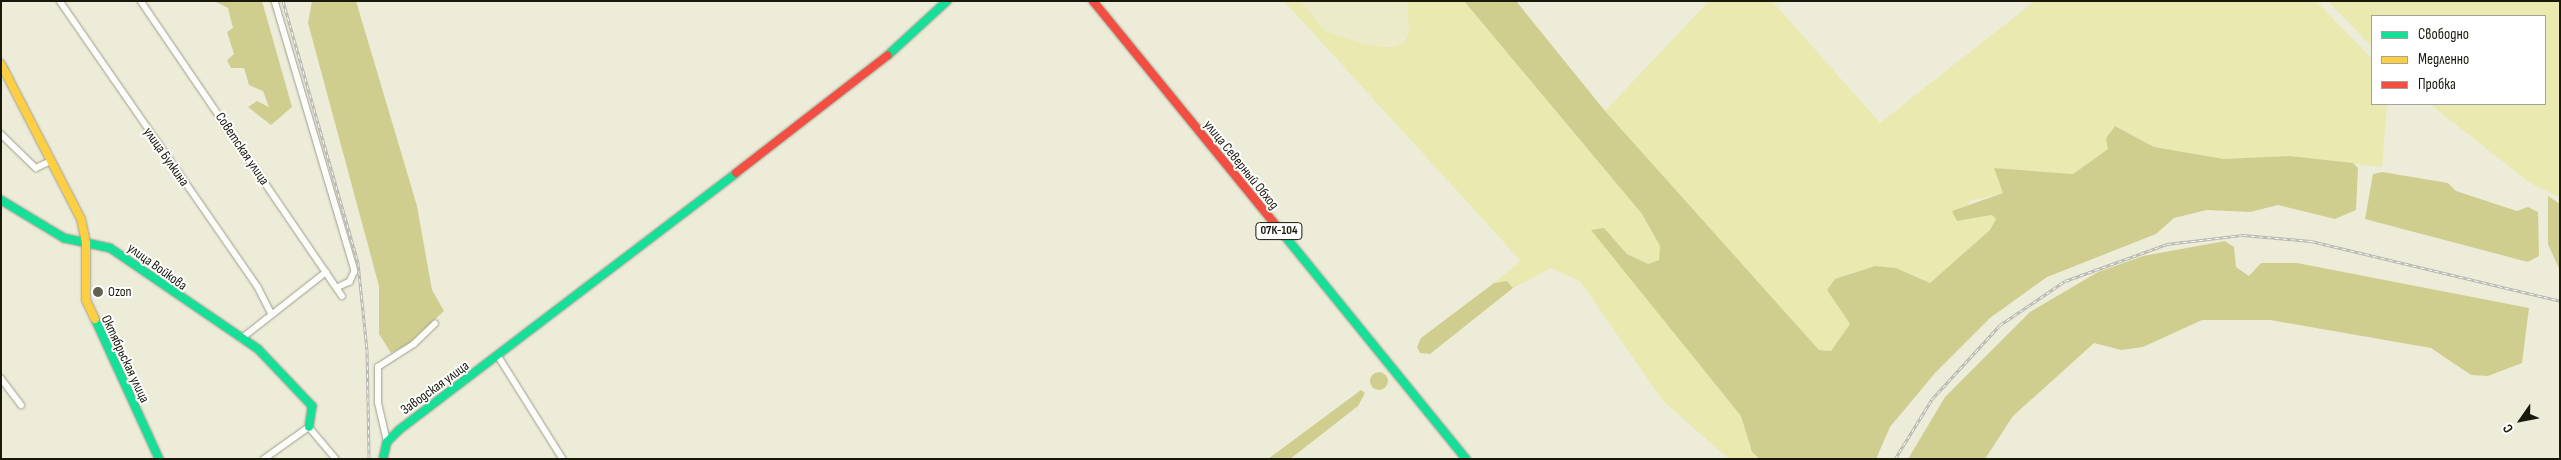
<!DOCTYPE html>
<meta charset="utf-8">
<style>
body{margin:0}
#map{position:relative;width:2561px;height:460px;overflow:hidden;background:#ececd8;font-family:"Sofia Sans Condensed",sans-serif}
div>[style]{position:absolute}
.built>*{inset:0;background:#ebebca}
.green>*{inset:0;background:#e9e9b0}
.forest>*{inset:0;background:#d0ce8f}
.round{border-radius:50%}
.roads{filter:drop-shadow(0 0 1px #9e9e8f) drop-shadow(0 0 1px #9e9e8f)}
.street>*{height:5.5px;margin:-2.75px;padding:0 2.75px;transform-origin:2.75px;border-radius:2.75px;background:#fcfcf9}
.fast>*{height:8px;margin:-4px;padding:0 4px;transform-origin:4px;border-radius:4px;background:#16e098}
.slow>*{height:8px;margin:-4px;padding:0 4px;transform-origin:4px;border-radius:4px;background:#ffcf43}
.jam>*{height:8px;margin:-4px;padding:0 4px;transform-origin:4px;border-radius:4px;background:#f24e42}
.rail>*{height:3px;margin-top:-1.5px;transform-origin:0;background:repeating-linear-gradient(90deg,#fff 0 4px,#b7b7b2 0 8px);box-sizing:border-box;border-block:1px solid #b7b7b2}
.dots>*{width:14px;height:14px;translate:-50% -50%;box-sizing:border-box;border:2px solid #fff;border-radius:50%}
span{translate:-50% -50%;white-space:nowrap;text-align:center;line-height:1.15;-webkit-text-stroke:4px #fff;paint-order:stroke}
.shield-label span{padding:1px 4px;background:#fff;border:1px solid;border-radius:4px;-webkit-text-stroke-width:0}
.shield-label{font-size:12px;color:#18180b;font-weight:700}
.street-label{font-size:14px;color:#18180b}
.poi-label{font-size:14px;color:#18180b}
.left{translate:0 -50%;text-align:left}
.frame{position:absolute;inset:0;border:2px solid #18180b;pointer-events:none}
.legend{position:absolute;left:2371px;top:15px;width:175px;height:90px;box-sizing:border-box;background:#fff;border:1px solid #a3a39d;margin:0;padding:6px 9px;list-style:none;font-size:15px;color:#18180b}
.legend li{display:flex;align-items:center;gap:10px;height:25px}
.legend b{width:25px;border:1px solid #a3a39d}
.north{position:absolute;left:2496px;top:395px;width:50px;height:50px;-webkit-text-stroke:4px #fff;paint-order:stroke;rotate:237deg;font-size:14px;font-weight:700;line-height:20px;text-align:center;color:#18180b}
.north::after{content:'';display:block;margin:auto;width:18px;height:22px;background:#18180b;clip-path:polygon(50% 0,100% 100%,50% 72%,0 100%)}
</style>
<div id="map">
<div class="built">
<div style="clip-path:polygon(1300px 1px,1407px 1px,1409px 31px,1400px 46px,1367px 45px,1325px 31px)"></div>
</div>
<div class="green">
<div style="clip-path:polygon(1284px 1px,1300px 1px,1325px 31px,1367px 45px,1391px 47px,1404px 43px,1409px 31px,1407px 1px,1464px 1px,1642px 214px,1660px 246px,1659px 260px,1648px 264px,1627px 254px,1604px 229px,1592px 230px,1741px 416px,1752px 452px,1761px 458px,1729px 459px,1663px 401px,1580px 281px,1551px 268px,1513px 288px,1507px 281px,1494px 283px,1521px 261px)"></div>
<div style="clip-path:polygon(1709px 1px,1772px 1px,1880px 123px,2035px 1px,2316px 1px,2372px 59px,2372px 104px,2387px 104px,2382px 167px,2289px 156px,2224px 159px,2154px 147px,2116px 126px,2108px 149px,2073px 174px,1995px 168px,2003px 193px,1969px 201px,1965px 220px,1993px 215px,1996px 219px,1990px 230px,1930px 283px,1896px 268px,1875px 266px,1835px 279px,1827px 290px,1850px 324px,1831px 351px,1819px 350px,1605px 111px)"></div>
<div style="clip-path:polygon(2328px 1px,2560px 1px,2560px 197px,2530px 183px,2430px 104px,2545px 104px,2545px 16px,2372px 16px,2372px 47px)"></div>
</div>
<div class="forest">
<div style="clip-path:polygon(214px 1px,262px 1px,292px 107px,271px 125px,248px 107px,257px 101px,269px 107px,263px 91px,249px 85px,244px 68px,231px 68px,227px 60px,234px 54px,227px 32px,233px 28px,228px 8px)"></div>
<div style="clip-path:polygon(312px 1px,356px 1px,417px 206px,432px 290px,444px 311px,407px 345px,391px 353px,379px 334px,379px 286px,308px 23px)"></div>
<div style="clip-path:polygon(1464px 1px,1516px 1px,1605px 111px,1819px 350px,1831px 351px,1850px 324px,1827px 290px,1835px 279px,1875px 266px,1896px 268px,1930px 283px,1990px 230px,1996px 219px,1992px 215px,1957px 221px,1952px 211px,2003px 193px,1994px 168px,2073px 174px,2108px 149px,2106px 138px,2115px 126px,2154px 147px,2224px 159px,2289px 156px,2353px 163px,2358px 168px,2356px 210px,2335px 219px,2278px 205px,2250px 212px,2207px 210px,2174px 218px,2156px 234px,2047px 277px,1990px 318px,1935px 373px,1890px 427px,1876px 459px,1760px 459px,1752px 452px,1741px 416px,1591px 230px,1604px 228px,1627px 254px,1648px 264px,1659px 260px,1660px 246px,1642px 214px)"></div>
<div style="clip-path:polygon(2382px 172px,2448px 183px,2456px 191px,2517px 211px,2528px 207px,2538px 212px,2539px 256px,2528px 262px,2365px 219px,2373px 174px)"></div>
<div style="clip-path:polygon(2548px 196px,2560px 204px,2560px 271px,2548px 244px)"></div>
<div style="clip-path:polygon(2225px 241px,2234px 247px,2236px 267px,2249px 276px,2261px 263px,2297px 263px,2529px 308px,2522px 363px,2488px 376px,2471px 375px,2431px 348px,2270px 320px,2202px 320px,2143px 347px,2121px 350px,2094px 343px,2013px 416px,1985px 459px,1908px 459px,1945px 397px,2030px 312px,2098px 272px,2143px 256px)"></div>
<div style="clip-path:polygon(1507px 281px,1513px 288px,1430px 354px,1420px 353px,1417px 347px,1421px 338px,1494px 283px)"></div>
<div class="round" style="left:1370px;top:372px;width:18px;height:18px"></div>
<div style="clip-path:polygon(1361px 390px,1365px 393px,1358px 406px,1290px 459px,1268px 459px)"></div>
</div>
<div class="roads">
<div class="street">
<div style="left:60px;top:1px;width:348px;rotate:55.3deg"></div>
<div style="left:258px;top:287px;width:29px;rotate:63deg"></div>
<div style="left:141px;top:1px;width:357px;rotate:55.7deg"></div>
<div style="left:275px;top:1px;width:282px;rotate:73.5deg"></div>
<div style="left:355px;top:271px;width:12px;rotate:114deg"></div>
<div style="left:350px;top:282px;width:14px;rotate:155deg"></div>
<div style="left:1px;top:134px;width:49px;rotate:44.2deg"></div>
<div style="left:36px;top:168px;width:17px;rotate:-25deg"></div>
<div style="left:241px;top:339px;width:108px;rotate:-38.2deg"></div>
<div style="left:499px;top:357px;width:120px;rotate:57.9deg"></div>
<div style="left:1px;top:378px;width:34px;rotate:53deg"></div>
<div style="left:387px;top:442px;width:40px;rotate:-103deg"></div>
<div style="left:378px;top:403px;width:36px;rotate:-90deg"></div>
<div style="left:378px;top:367px;width:43px;rotate:-32.6deg"></div>
<div style="left:414px;top:344px;width:29px;rotate:-44deg"></div>
<div style="left:264px;top:459px;width:55px;rotate:-35.4deg"></div>
<div style="left:309px;top:427px;width:42px;rotate:49.8deg"></div>
</div>
<div class="fast">
<div style="left:888px;top:55px;width:80px;rotate:-42.5deg"></div>
<div style="left:1px;top:200px;width:74px;rotate:31.1deg"></div>
<div style="left:64px;top:238px;width:47px;rotate:12.3deg"></div>
<div style="left:110px;top:248px;width:179px;rotate:34.3deg"></div>
<div style="left:258px;top:349px;width:79px;rotate:46.5deg"></div>
<div style="left:312px;top:406px;width:21px;rotate:98deg"></div>
<div style="left:1284px;top:235px;width:289px;rotate:50.9deg"></div>
<div style="left:95px;top:319px;width:154px;rotate:65.4deg"></div>
<div style="left:383px;top:459px;width:17px;rotate:-77deg"></div>
<div style="left:387px;top:442px;width:17px;rotate:-45deg"></div>
<div style="left:399px;top:430px;width:424px;rotate:-37.3deg"></div>
</div>
<div class="slow">
<div style="left:1px;top:64px;width:174px;rotate:62.7deg"></div>
<div style="left:81px;top:219px;width:25px;rotate:78deg"></div>
<div style="left:86px;top:243px;width:57px;rotate:90deg"></div>
<div style="left:86px;top:300px;width:21px;rotate:65deg"></div>
</div>
<div class="jam">
<div style="left:1093px;top:1px;width:302px;rotate:50.8deg"></div>
<div style="left:736px;top:173px;width:192px;rotate:-37.8deg"></div>
</div>
</div>
<div class="rail">
<div style="left:283px;top:1px;width:273px;rotate:74deg"></div>
<div style="left:358px;top:263px;width:87px;rotate:84.1deg"></div>
<div style="left:367px;top:350px;width:109px;rotate:88.9deg"></div>
<div style="left:1895px;top:459px;width:70px;rotate:-58.3deg"></div>
<div style="left:1932px;top:399px;width:100px;rotate:-47.4deg"></div>
<div style="left:2000px;top:325px;width:78px;rotate:-34.1deg"></div>
<div style="left:2065px;top:281px;width:109px;rotate:-19.9deg"></div>
<div style="left:2167px;top:244px;width:77px;rotate:-6.8deg"></div>
<div style="left:2243px;top:235px;width:68px;rotate:5deg"></div>
<div style="left:2311px;top:241px;width:256px;rotate:13.5deg"></div>
</div>
<div class="dots">
<div style="left:98px;top:292px;background:#626253"></div>
</div>
<div class="shield-label">
<span style="left:1279px;top:231px">07К-104</span>
</div>
<div class="street-label">
<span style="left:242px;top:149px;rotate:56deg">Советская улица</span>
<span style="left:166px;top:157px;rotate:55deg">улица Булкина</span>
<span style="left:1241px;top:165px;rotate:51deg">улица Северный Обход</span>
<span style="left:157px;top:267px;rotate:36deg">улица Войкова</span>
<span style="left:125px;top:359px;rotate:65deg">Октябрьская улица</span>
<span style="left:435px;top:388px;rotate:-36deg">Заводская улица</span>
</div>
<div class="poi-label">
<span class="left" style="left:108px;top:292px">Ozon</span>
</div>
<div class="frame"></div>
<ul class="legend">
<li><b style="height:6px;background:#16e098"></b>Свободно</li>
<li><b style="height:6px;background:#ffcf43"></b>Медленно</li>
<li><b style="height:6px;background:#f24e42"></b>Пробка</li>
</ul>
<div class="north">С</div>
</div>
